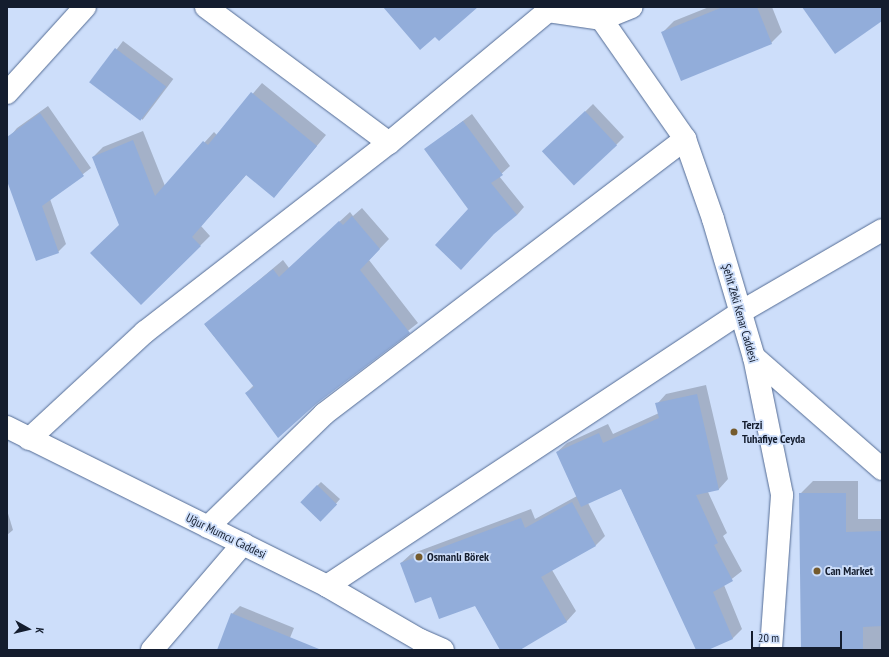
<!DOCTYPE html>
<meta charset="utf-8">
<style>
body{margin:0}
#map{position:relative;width:889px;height:657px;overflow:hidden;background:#cddefa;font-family:"PT Sans Narrow",sans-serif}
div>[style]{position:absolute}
.shadow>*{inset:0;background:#0003;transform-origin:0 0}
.building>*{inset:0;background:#92adda;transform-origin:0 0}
.roads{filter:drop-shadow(0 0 1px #536b94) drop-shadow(0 0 1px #536b94)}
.minor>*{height:22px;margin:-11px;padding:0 11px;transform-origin:11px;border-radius:11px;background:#fff}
.tertiary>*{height:22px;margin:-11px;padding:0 11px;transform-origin:11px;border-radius:11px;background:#fff}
.dots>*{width:11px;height:11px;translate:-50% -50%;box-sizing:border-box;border:2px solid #cddefa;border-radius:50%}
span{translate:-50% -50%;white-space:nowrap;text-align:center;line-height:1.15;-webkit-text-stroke:3.5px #cddefa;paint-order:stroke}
.street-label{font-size:12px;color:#141d2e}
.poi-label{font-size:12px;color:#141d2e;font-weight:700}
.left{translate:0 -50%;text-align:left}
.frame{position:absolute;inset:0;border:8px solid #141d2e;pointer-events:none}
.north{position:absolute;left:8px;top:609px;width:40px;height:40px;-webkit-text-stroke:3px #cddefa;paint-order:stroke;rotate:98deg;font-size:11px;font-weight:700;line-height:16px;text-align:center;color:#141d2e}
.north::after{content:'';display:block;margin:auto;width:14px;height:18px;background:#141d2e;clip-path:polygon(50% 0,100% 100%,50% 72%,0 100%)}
.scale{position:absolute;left:751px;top:631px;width:91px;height:18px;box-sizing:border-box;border:2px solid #141d2e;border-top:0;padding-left:5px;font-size:12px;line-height:14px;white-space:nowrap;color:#141d2e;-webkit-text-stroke:3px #cddefa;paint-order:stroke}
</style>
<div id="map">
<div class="shadow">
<div style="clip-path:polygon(709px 7px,772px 7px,782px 32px,771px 43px,663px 32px,674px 21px)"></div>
<div style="left:123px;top:41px;width:63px;height:51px;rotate:37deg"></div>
<div style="clip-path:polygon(262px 83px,326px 135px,274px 197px,247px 174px,201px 226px,210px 236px,141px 304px,120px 225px,93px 157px,103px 147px,143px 131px,165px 186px,214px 132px,217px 135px)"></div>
<div style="clip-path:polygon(593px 104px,624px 137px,616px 145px,544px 152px)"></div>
<div style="clip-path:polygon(48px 106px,91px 168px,50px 199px,66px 244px,58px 252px,7px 178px,7px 140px,17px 128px)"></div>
<div style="clip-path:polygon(472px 114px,510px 166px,499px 176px,524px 207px,517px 215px,470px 209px,426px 149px)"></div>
<div style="clip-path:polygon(362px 208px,389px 239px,369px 260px,418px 323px,316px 403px,246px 393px,254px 385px,205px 325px,283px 260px,289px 268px,350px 212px,353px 216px)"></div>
<div style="clip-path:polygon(706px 385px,728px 479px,719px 489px,708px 492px,727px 533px,723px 536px,742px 571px,724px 585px,742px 629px,733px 638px,705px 650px,697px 650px,621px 488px,588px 503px,605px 536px,596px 545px,552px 570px,576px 611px,567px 621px,518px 650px,501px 650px,475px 605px,431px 596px,401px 563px,411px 554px,531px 509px,535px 519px,577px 496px,557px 452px,567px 443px,608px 424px,613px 434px,659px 413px,657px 404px,666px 394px)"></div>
<div style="clip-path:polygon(813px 481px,858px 481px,858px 519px,882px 519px,882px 650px,802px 650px,800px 494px)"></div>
<div style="clip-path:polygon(321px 482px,340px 499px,325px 516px,317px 486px)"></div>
<div style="clip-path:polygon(7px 510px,13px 530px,7px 535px)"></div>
<div style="clip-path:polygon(240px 606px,294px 628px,285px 650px,218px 650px,232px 614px)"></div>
</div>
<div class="building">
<div style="clip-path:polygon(383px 7px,478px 7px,439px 41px,435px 37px,420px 50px)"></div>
<div style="clip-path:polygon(723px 7px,757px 7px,772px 44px,681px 81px,661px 32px)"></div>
<div style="clip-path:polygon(802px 7px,882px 7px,882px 21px,835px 54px)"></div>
<div style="left:115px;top:48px;width:64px;height:43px;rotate:37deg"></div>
<div style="clip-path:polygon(251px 92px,317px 146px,274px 198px,246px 175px,192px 237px,201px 246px,141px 305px,90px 253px,119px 225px,92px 157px,133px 140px,155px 196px,203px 141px,208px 145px)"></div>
<div style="left:585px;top:111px;width:47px;height:59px;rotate:47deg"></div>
<div style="clip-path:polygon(40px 113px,84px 176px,42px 206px,59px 253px,36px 261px,7px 181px,7px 137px)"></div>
<div style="clip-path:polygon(463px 121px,503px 175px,491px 183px,517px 215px,494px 234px,461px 270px,435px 245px,468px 209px,424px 149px)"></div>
<div style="clip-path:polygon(352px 216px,380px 249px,360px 270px,410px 333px,316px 404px,278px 438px,245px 393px,254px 387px,204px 324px,273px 269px,279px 277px,339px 221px,343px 225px)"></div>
<div style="clip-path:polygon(697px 394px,719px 490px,696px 495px,718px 543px,714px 545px,733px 581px,713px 592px,733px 639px,708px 650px,696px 650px,621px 489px,581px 507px,556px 452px,599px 433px,603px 443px,659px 418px,655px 403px)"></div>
<div style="left:317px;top:485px;width:28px;height:24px;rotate:44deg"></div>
<div style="clip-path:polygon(799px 493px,846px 493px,846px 532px,882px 531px,882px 626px,863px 627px,863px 650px,801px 650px)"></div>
<div style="clip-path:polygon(572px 502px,596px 546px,541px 577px,567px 622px,520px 650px,500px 650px,475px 606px,439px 619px,431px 597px,415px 603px,400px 563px,521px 518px,525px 528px)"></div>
<div style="clip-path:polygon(231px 613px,319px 649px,319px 650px,217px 650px)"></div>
</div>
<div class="roads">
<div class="minor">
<div style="left:206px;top:7px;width:228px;rotate:36.6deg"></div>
<div style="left:7px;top:93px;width:116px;rotate:-47.8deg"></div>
<div style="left:754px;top:357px;width:170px;rotate:41.2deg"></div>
<div style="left:29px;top:439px;width:158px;rotate:-42.7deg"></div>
<div style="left:145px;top:332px;width:309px;rotate:-37.8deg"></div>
<div style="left:389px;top:143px;width:207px;rotate:-39.7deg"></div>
<div style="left:548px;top:11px;width:55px;rotate:8.4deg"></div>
<div style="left:602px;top:19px;width:32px;rotate:-22deg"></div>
<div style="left:208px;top:527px;width:162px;rotate:-44.2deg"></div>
<div style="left:324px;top:414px;width:454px;rotate:-37.3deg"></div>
<div style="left:327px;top:586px;width:494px;rotate:-33.5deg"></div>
<div style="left:739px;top:313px;width:165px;rotate:-30.1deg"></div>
<div style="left:152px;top:650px;width:140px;rotate:-49.4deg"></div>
</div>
<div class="tertiary">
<div style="left:593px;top:7px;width:161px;rotate:55.1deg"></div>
<div style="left:685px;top:139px;width:85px;rotate:70.7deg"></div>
<div style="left:713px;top:219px;width:144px;rotate:73.5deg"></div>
<div style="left:754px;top:357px;width:141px;rotate:78.5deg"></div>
<div style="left:782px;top:495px;width:155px;rotate:94.1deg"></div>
<div style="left:7px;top:427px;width:357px;rotate:26.4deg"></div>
<div style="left:327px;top:586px;width:108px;rotate:30.1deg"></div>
<div style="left:420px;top:640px;width:25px;rotate:23deg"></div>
</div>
</div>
<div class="dots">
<div style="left:734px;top:432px;background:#755b2d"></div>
<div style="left:419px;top:557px;background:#755b2d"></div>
<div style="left:817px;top:571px;background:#755b2d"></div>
</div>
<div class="street-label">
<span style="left:740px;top:313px;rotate:74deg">Şehit Zeki Kenar Caddesi</span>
<span style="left:226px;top:536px;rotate:26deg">Uğur Mumcu Caddesi</span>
</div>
<div class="poi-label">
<span class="left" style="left:742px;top:432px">Terzi<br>Tuhafiye Ceyda</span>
<span class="left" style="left:427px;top:557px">Osmanlı Börek</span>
<span class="left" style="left:825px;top:571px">Can Market</span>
</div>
<div class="frame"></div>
<div class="north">K</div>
<div class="scale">20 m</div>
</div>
